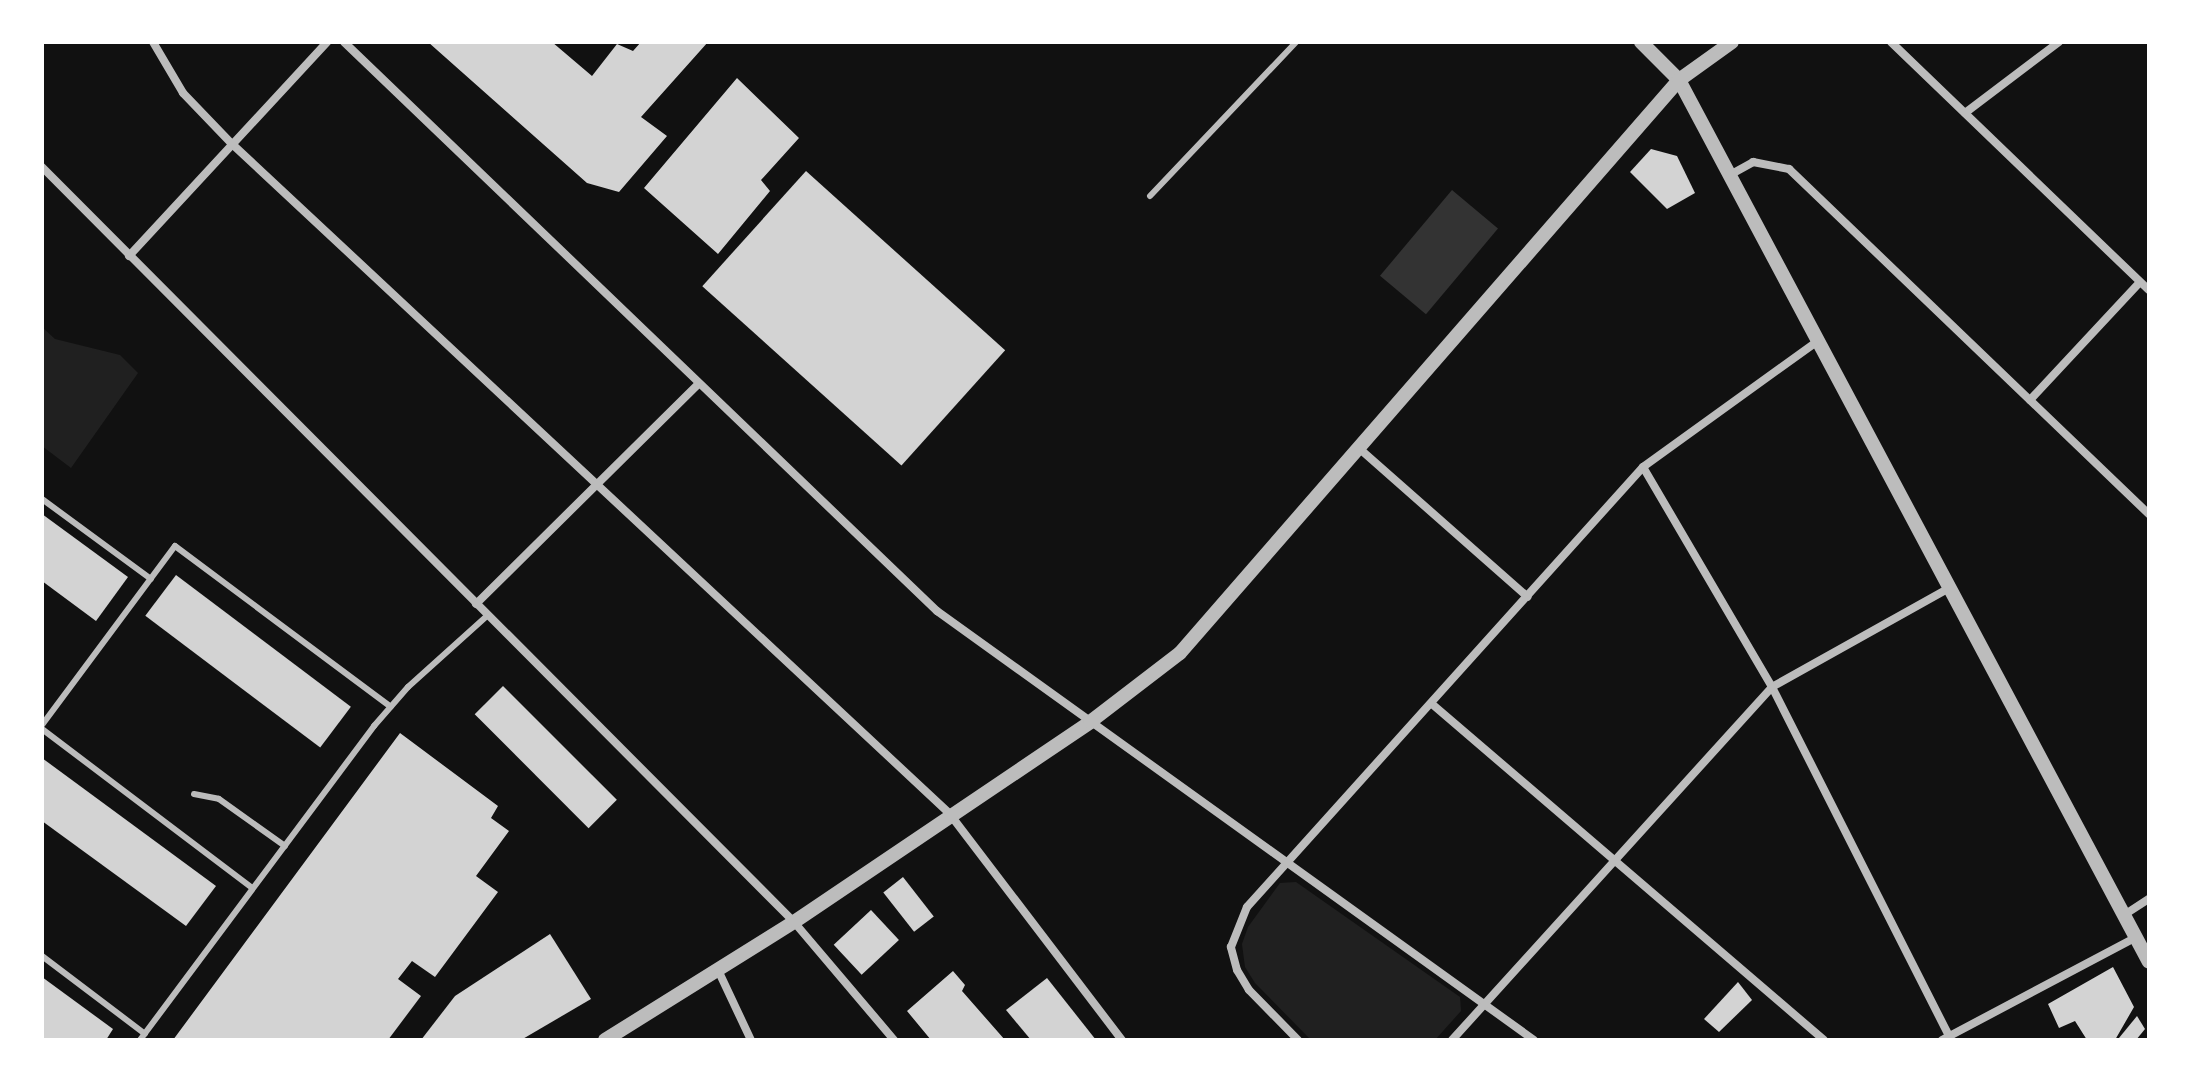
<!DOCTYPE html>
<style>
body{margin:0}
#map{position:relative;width:2191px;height:1082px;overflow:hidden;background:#111;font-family:"Roboto Serif",serif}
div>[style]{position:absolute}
.green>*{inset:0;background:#202020}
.water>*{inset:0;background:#333;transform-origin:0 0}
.building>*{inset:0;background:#d3d3d3;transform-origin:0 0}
.service>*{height:6px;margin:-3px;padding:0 3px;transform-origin:3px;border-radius:3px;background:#bcbcbc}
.minor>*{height:8px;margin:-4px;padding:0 4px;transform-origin:4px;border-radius:4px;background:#bcbcbc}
.tertiary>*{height:14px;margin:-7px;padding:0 7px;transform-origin:7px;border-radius:7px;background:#bcbcbc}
span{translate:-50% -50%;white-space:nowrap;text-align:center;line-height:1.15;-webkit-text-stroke:7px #fff;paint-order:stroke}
.frame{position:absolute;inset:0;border:44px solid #fff;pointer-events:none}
</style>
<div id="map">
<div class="green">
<div style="clip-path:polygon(42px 327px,55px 339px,120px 355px,138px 373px,71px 468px,42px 446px)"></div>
<div style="clip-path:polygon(1296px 882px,1460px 997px,1461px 1011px,1435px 1040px,1311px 1040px,1255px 983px,1245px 967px,1242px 944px,1248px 927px,1280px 883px)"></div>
</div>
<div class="water">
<div style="left:1452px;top:190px;width:60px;height:112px;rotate:40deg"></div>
</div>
<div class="building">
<div style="clip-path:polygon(428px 42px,552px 42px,592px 76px,617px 44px,633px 51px,641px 42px,708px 42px,641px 117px,667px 136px,619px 192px,587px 183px)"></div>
<div style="clip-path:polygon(737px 78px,799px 138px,761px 180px,770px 191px,718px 254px,644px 188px)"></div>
<div style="clip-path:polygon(1651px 149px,1677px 156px,1695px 193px,1667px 209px,1630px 172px)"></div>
<div style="left:806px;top:171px;width:268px;height:155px;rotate:42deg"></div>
<div style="clip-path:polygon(42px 514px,128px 577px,96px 621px,42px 581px)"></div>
<div style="left:176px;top:575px;width:219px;height:51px;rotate:37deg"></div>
<div style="left:503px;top:686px;width:161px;height:40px;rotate:45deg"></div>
<div style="clip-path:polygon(400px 733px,498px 806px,491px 818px,509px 831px,476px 876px,498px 892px,435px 977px,412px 961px,398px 979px,421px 996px,388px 1040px,173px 1040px)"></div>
<div style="clip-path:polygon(42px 758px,216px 886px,186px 926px,42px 821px)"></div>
<div style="left:903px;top:877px;width:50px;height:25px;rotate:52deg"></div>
<div style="left:871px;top:910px;width:41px;height:51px;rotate:47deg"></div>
<div style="clip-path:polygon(550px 934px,591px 999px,521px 1040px,421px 1040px,455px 996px)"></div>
<div style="clip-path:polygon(2113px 967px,2134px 1007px,2115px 1040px,2087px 1040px,2075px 1021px,2059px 1028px,2048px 1004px)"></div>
<div style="clip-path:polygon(953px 971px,965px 985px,962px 991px,1005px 1040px,931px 1040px,907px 1011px)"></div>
<div style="clip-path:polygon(42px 977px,113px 1029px,106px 1040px,42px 1040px)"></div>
<div style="clip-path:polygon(1047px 978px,1096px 1040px,1031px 1040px,1006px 1010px)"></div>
<div style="clip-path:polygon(1738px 982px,1752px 1000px,1719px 1032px,1704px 1019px)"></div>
<div style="clip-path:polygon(2137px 1016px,2145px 1029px,2136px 1040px,2123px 1040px,2119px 1038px)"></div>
</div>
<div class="service">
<div style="left:1150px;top:196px;width:212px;rotate:-46.5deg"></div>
<div style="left:42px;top:499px;width:135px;rotate:36.3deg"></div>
<div style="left:42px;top:725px;width:223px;rotate:-53.4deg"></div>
<div style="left:175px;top:546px;width:269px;rotate:36.7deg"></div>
<div style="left:42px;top:729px;width:263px;rotate:37.1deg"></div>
<div style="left:194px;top:794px;width:25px;rotate:11deg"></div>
<div style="left:219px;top:799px;width:81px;rotate:35.5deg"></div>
<div style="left:42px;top:956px;width:129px;rotate:37.1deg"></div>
<div style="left:140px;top:1040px;width:392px;rotate:-53.3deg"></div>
<div style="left:374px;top:726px;width:52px;rotate:-48.9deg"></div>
<div style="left:408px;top:687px;width:108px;rotate:-42deg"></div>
</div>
<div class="minor">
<div style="left:153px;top:42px;width:59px;rotate:59.5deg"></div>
<div style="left:183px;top:93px;width:69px;rotate:46.2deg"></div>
<div style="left:231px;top:143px;width:982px;rotate:43.02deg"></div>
<div style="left:949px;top:813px;width:285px;rotate:52.7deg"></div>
<div style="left:344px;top:42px;width:822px;rotate:43.82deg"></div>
<div style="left:937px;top:611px;width:735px;rotate:35.7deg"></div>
<div style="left:1891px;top:42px;width:358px;rotate:43.9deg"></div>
<div style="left:1965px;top:113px;width:118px;rotate:-37.1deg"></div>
<div style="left:42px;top:167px;width:1066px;rotate:45.11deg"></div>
<div style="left:794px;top:922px;width:155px;rotate:49.7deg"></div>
<div style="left:1728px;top:176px;width:29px;rotate:-29deg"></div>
<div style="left:1753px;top:162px;width:37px;rotate:11deg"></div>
<div style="left:1789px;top:169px;width:499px;rotate:43.8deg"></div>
<div style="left:129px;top:256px;width:292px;rotate:-47.2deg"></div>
<div style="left:2030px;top:400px;width:161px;rotate:-47deg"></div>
<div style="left:1361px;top:450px;width:222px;rotate:41.4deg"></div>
<div style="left:1643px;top:467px;width:255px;rotate:59.6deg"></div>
<div style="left:1772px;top:687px;width:396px;rotate:63.1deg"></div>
<div style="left:476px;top:604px;width:313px;rotate:-44.7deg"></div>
<div style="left:1432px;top:704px;width:516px;rotate:40.6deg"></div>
<div style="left:2124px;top:915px;width:30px;rotate:-33deg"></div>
<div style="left:718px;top:970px;width:77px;rotate:64.8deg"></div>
<div style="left:1298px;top:1040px;width:70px;rotate:-134.4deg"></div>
<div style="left:1249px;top:990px;width:23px;rotate:-121deg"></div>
<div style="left:1237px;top:970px;width:24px;rotate:-105deg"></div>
<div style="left:1231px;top:947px;width:43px;rotate:-68.2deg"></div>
<div style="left:1247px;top:907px;width:592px;rotate:-48.01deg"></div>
<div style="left:1643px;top:467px;width:213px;rotate:-35.8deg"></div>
<div style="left:1452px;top:1040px;width:476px;rotate:-47.8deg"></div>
<div style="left:1772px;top:687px;width:201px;rotate:-29.2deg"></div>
<div style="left:1942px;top:1040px;width:218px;rotate:-27.9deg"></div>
</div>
<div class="tertiary">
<div style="left:1641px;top:42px;width:54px;rotate:45deg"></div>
<div style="left:1679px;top:80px;width:999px;rotate:61.95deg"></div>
<div style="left:605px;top:1040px;width:223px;rotate:-32deg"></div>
<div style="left:794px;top:922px;width:357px;rotate:-34deg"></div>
<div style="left:1090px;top:722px;width:113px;rotate:-37.5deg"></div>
<div style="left:1180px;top:653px;width:760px;rotate:-48.95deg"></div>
<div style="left:1679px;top:80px;width:65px;rotate:-35.6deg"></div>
</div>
<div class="frame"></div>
</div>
